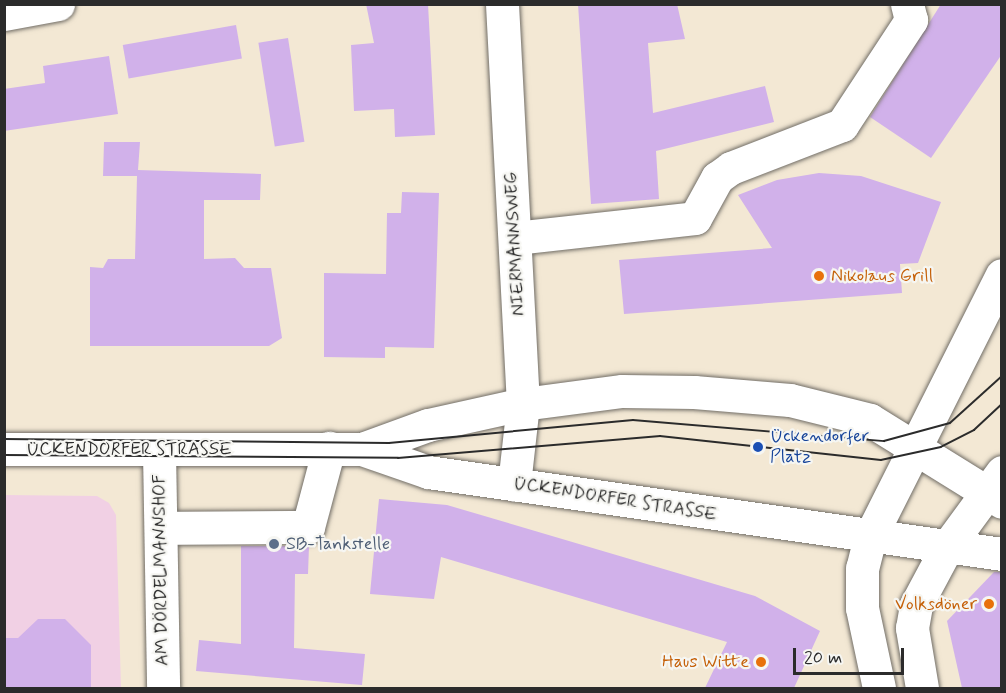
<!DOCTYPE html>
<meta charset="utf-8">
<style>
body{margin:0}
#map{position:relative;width:1006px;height:693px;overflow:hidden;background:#f3e8d4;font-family:Mynerve,sans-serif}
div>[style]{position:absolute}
.built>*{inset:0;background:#f1d0e4}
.building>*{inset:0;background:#d1b1ea;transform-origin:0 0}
.roads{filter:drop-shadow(0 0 2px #716d66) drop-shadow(0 0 2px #716d66)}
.minor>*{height:33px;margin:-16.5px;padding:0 16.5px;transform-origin:16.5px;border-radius:16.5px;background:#fff}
.major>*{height:33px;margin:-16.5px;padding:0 16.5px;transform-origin:16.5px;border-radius:16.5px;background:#fff}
.tram>*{height:1.5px;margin:-0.75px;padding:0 0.75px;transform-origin:0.75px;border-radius:0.75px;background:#2b2b2b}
.dots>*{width:16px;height:16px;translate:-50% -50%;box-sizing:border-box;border:3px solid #f6f6f2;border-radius:50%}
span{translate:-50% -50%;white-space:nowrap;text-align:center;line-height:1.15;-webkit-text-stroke:4.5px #f6f6f2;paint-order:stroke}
.street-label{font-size:18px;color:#2b2b2b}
.food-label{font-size:18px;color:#c56008}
.left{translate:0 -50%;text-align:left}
.right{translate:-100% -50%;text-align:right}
.transit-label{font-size:18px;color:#164399}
.service-label{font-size:18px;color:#4e5e75}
.frame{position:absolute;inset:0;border:6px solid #2b2b2b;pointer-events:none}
.scale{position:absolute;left:793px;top:648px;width:111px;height:27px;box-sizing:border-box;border:3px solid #2b2b2b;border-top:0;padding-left:8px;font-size:18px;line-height:21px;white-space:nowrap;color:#2b2b2b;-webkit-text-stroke:4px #f6f6f2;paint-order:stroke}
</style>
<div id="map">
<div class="built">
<div style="clip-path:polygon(5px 495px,97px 496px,109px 503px,116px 515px,121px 688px,5px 688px)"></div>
</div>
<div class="building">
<div style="clip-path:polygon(366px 4px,428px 4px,435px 135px,395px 137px,394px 109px,354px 111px,351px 45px,374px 43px)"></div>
<div style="clip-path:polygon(578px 4px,677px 4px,685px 39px,648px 43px,653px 113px,765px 86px,774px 122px,656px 151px,659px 199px,591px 204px)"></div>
<div style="clip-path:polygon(941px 4px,1002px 4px,1002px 54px,931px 158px,870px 117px)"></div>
<div style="left:236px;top:25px;width:34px;height:115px;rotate:80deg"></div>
<div style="left:288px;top:38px;width:105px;height:30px;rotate:81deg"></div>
<div style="clip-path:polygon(109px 56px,118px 114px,4px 131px,4px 89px,45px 83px,43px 66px)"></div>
<div style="clip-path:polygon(104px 142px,140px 142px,138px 170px,261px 174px,260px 200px,204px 200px,204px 259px,235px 258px,244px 268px,271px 268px,282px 338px,269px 346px,90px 346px,90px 267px,103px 268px,108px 259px,135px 259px,137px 176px,103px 176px)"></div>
<div style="clip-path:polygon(819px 173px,861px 176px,941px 202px,918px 263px,900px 264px,902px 293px,624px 314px,619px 260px,772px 248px,738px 195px,777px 180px)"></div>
<div style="clip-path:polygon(402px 192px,439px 193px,434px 348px,385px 347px,385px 358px,324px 357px,324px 273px,386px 274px,387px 213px,401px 213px)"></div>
<div style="clip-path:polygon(379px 499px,447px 505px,755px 596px,820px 631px,794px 688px,705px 688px,727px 642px,441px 557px,434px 599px,370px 594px)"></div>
<div style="clip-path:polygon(241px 546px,309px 546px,308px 574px,295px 574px,294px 648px,365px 654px,362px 685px,196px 671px,199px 640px,241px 644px)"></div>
<div style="clip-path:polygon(994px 572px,1002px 572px,1002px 688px,962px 688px,947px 621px)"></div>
<div style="clip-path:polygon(38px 619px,65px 619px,91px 645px,91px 688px,4px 688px,4px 638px,18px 638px)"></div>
</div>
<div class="roads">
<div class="minor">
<div style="left:502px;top:4px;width:401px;rotate:87deg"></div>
<div style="left:523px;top:404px;width:81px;rotate:96.4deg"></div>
<div style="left:4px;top:14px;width:55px;rotate:-10.5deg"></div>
<div style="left:515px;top:238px;width:181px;rotate:-6.3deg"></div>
<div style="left:695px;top:218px;width:46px;rotate:-61.2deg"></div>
<div style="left:717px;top:178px;width:17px;rotate:-36deg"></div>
<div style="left:731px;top:168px;width:119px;rotate:-21.2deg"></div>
<div style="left:842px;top:125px;width:126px;rotate:-56.7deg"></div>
<div style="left:911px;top:20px;width:16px;rotate:-104deg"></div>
<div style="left:159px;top:451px;width:237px;rotate:89deg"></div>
<div style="left:161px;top:528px;width:147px;rotate:-0.4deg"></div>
<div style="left:308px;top:527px;width:82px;rotate:-75.1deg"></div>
<div style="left:870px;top:537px;width:32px;rotate:104deg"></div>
<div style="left:862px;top:568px;width:40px;rotate:90deg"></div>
<div style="left:862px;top:608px;width:82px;rotate:78deg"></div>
<div style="left:922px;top:688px;width:61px;rotate:-99.5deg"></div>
<div style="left:912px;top:628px;width:23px;rotate:-80deg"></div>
<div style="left:916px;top:605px;width:66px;rotate:-61.9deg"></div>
</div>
<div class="major">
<div style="left:4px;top:449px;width:358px"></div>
<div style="left:362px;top:449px;width:70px;rotate:19.2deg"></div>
<div style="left:428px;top:472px;width:580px;rotate:8.13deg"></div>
<div style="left:362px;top:449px;width:70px;rotate:-20deg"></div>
<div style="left:428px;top:425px;width:97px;rotate:-12.5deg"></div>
<div style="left:523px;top:404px;width:100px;rotate:-7.5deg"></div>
<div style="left:622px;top:391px;width:72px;rotate:0.8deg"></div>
<div style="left:694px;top:392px;width:96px;rotate:4.8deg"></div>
<div style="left:790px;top:400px;width:82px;rotate:14deg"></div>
<div style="left:870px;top:420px;width:155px;rotate:31.8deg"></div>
<div style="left:870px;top:537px;width:293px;rotate:-63.3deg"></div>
<div style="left:947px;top:547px;width:93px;rotate:-53.7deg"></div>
</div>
</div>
<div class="tram">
<div style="left:4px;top:439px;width:385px;rotate:0.6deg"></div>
<div style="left:389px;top:443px;width:245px;rotate:-5.4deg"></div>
<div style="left:633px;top:420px;width:252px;rotate:4.8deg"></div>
<div style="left:884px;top:441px;width:68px;rotate:-15.3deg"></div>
<div style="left:950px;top:423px;width:70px;rotate:-42.1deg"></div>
<div style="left:4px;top:455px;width:394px;rotate:0.4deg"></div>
<div style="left:398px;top:458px;width:263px;rotate:-4.8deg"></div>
<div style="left:660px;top:436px;width:222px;rotate:6.2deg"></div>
<div style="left:881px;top:460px;width:61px;rotate:-12.2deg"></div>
<div style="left:941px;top:447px;width:37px;rotate:-27deg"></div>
<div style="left:974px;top:430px;width:38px;rotate:-43deg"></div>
</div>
<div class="dots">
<div style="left:819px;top:276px;background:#e8710a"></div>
<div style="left:758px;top:447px;background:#1a4fb4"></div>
<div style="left:274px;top:544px;background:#5c6f8a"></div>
<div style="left:989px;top:604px;background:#e8710a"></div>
<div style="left:761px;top:662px;background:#e8710a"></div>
</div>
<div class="street-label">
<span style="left:515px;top:244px;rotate:-93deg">NIERMANNSWEG</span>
<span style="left:129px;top:449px">ÜCKENDORFER STRASSE</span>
<span style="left:615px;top:499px;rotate:9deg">ÜCKENDORFER STRASSE</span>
<span style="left:161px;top:570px;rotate:-91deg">AM DÖRDELMANNSHOF</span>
</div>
<div class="food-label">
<span class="left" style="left:831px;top:276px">Nikolaus Grill</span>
<span class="right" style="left:977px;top:604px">Volksdöner</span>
<span class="right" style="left:749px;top:662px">Haus Witte</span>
</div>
<div class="transit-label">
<span class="left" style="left:770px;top:447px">Ückendorfer<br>Platz</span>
</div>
<div class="service-label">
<span class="left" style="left:286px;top:544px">SB-Tankstelle</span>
</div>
<div class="frame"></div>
<div class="scale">20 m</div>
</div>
